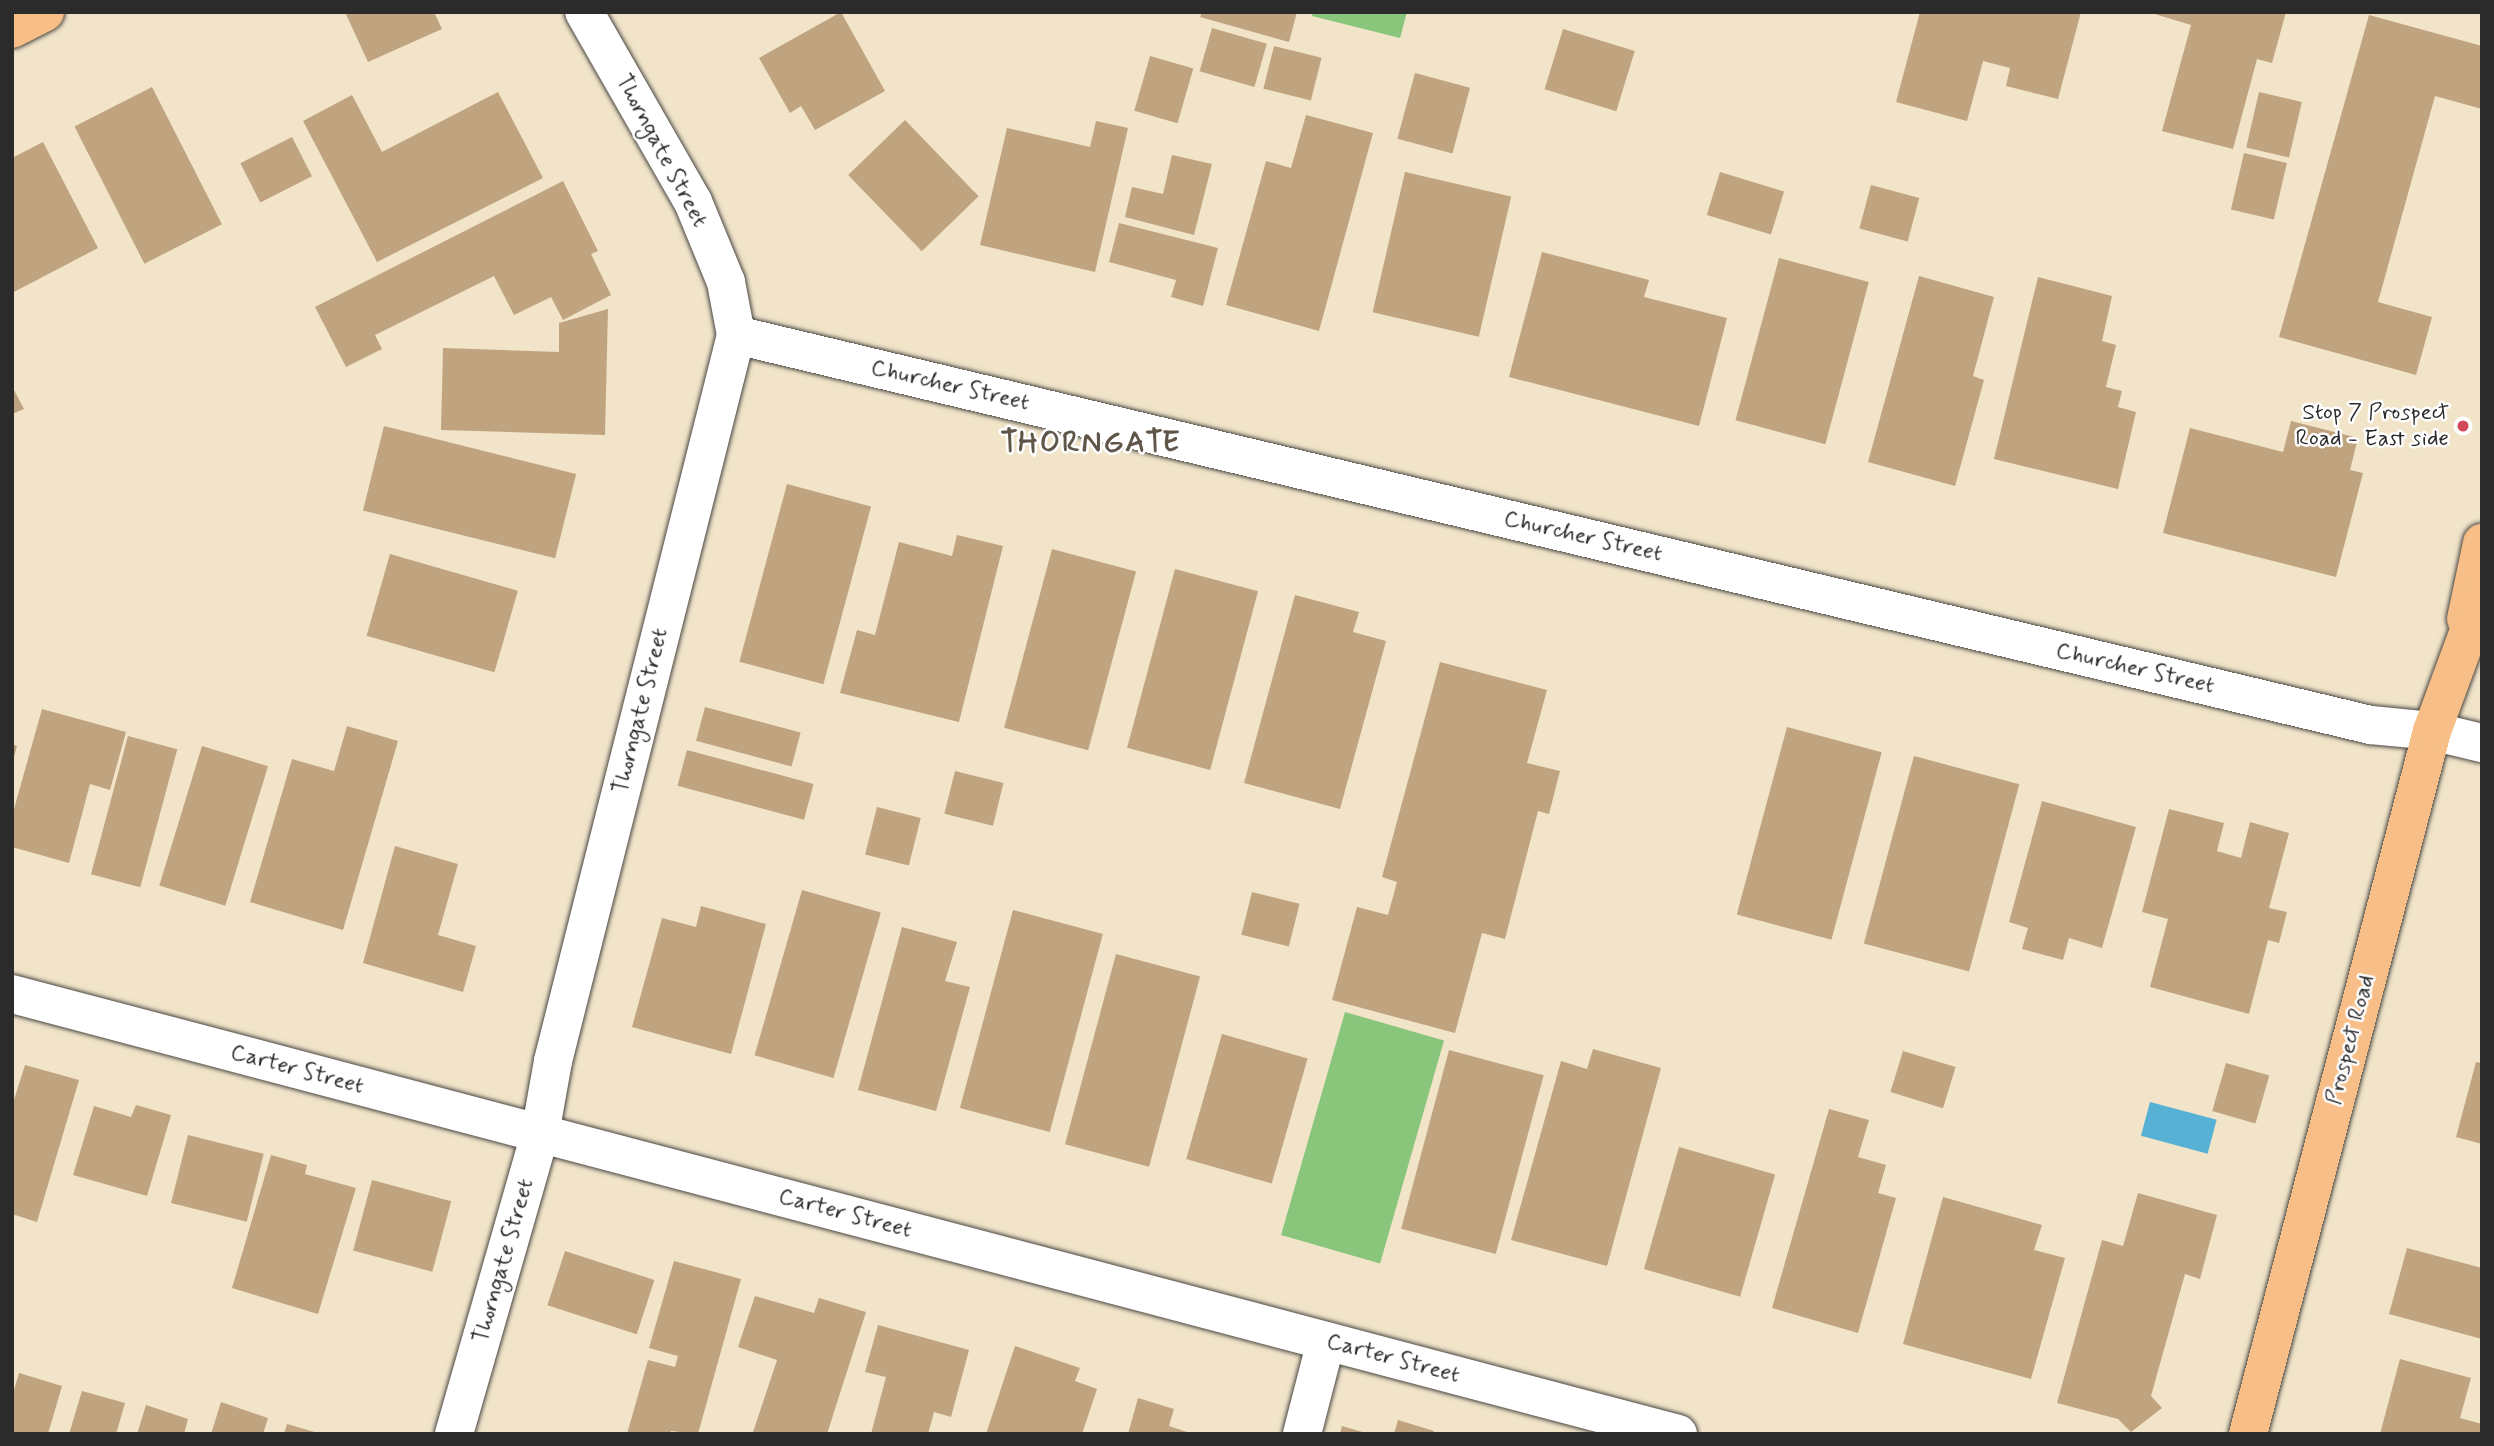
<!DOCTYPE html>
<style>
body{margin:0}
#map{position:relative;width:2494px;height:1446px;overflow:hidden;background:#f1e4c9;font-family:Mynerve,sans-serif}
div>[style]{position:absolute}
.green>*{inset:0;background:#89c57a;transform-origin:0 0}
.water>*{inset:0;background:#56b1d4;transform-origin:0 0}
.building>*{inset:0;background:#c0a47f;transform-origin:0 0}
.roads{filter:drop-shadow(0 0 2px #494743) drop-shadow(0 0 2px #494743)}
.minor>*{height:38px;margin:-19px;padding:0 19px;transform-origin:19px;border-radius:19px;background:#fff}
.major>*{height:38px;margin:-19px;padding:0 19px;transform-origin:19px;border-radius:19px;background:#f7be87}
.highway>*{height:38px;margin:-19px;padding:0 19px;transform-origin:19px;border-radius:19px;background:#f7be87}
.dots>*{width:19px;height:19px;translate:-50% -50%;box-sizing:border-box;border:4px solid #fff;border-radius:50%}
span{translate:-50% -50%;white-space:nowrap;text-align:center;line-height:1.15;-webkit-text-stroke:5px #fff;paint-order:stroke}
.street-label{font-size:23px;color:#2b2b2b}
.poi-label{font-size:23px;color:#2b2b2b}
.right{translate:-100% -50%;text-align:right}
.district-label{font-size:30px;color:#5f5548;font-weight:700;letter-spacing:2px}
.frame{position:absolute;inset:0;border:14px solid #2b2b2b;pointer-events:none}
</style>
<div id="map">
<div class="green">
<div style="clip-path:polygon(1313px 12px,1407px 12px,1400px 38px,1312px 16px)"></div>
<div style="left:1345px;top:1012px;width:103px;height:232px;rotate:16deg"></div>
</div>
<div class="water">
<div style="left:2150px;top:1102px;width:69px;height:35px;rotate:15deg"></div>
</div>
<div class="building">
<div style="clip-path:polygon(345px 12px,434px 12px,442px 29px,368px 62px)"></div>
<div style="clip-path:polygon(841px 12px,885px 91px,815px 130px,801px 106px,790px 113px,759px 58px)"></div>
<div style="clip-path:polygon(1202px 12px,1297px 12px,1289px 42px,1200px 17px)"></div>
<div style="clip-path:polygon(1920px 12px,2081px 12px,2058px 99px,2006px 86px,2010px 68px,1983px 61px,1967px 121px,1896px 102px)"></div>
<div style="clip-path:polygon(2148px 12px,2286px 12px,2272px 63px,2257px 59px,2233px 149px,2162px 131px,2191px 25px)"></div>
<div style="clip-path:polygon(2369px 15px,2482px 46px,2482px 109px,2435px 96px,2378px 302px,2432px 317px,2416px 375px,2279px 337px)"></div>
<div style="left:1212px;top:28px;width:57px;height:45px;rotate:16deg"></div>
<div style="left:1563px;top:29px;width:75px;height:63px;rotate:17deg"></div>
<div style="left:1274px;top:46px;width:49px;height:44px;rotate:14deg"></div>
<div style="left:1150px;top:56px;width:45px;height:57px;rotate:16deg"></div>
<div style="left:1415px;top:73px;width:57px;height:68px;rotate:15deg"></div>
<div style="left:152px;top:87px;width:154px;height:87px;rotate:63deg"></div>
<div style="clip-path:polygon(498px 92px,543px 178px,377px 262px,303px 121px,352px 95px,382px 152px)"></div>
<div style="left:2259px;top:92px;width:44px;height:57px;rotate:13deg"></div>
<div style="clip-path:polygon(1306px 115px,1373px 133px,1319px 331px,1226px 305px,1266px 161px,1291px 168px)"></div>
<div style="left:905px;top:120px;width:106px;height:79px;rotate:46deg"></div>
<div style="clip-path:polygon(1096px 121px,1128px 128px,1095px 272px,980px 245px,1007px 128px,1090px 147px)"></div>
<div style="left:292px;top:137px;width:44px;height:58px;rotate:63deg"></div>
<div style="clip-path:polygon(43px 142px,98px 248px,12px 293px,12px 158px)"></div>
<div style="left:2244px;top:153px;width:44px;height:58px;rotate:13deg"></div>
<div style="clip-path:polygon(1172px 155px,1212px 164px,1194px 235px,1125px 217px,1132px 187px,1163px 194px)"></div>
<div style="left:1405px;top:172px;width:109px;height:144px;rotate:13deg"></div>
<div style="left:1720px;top:172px;width:67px;height:45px;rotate:17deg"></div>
<div style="clip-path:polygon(563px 181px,598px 251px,591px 254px,611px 295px,563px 320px,551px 297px,514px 315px,494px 276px,375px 335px,382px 349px,346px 367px,315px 307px)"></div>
<div style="left:1871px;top:185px;width:50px;height:45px;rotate:15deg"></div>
<div style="clip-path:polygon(1119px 223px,1218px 248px,1203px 306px,1171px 297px,1176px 280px,1109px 262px)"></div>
<div style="clip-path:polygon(1542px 252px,1649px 280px,1644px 297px,1727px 318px,1699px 426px,1509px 377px)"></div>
<div style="left:1779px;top:258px;width:93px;height:168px;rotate:15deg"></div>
<div style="clip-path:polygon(1919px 276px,1994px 297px,1973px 376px,1984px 380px,1955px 486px,1868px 462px)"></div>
<div style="clip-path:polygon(2038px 277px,2112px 296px,2102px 341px,2116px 345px,2106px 387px,2122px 391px,2118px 407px,2136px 412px,2118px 489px,1994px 459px)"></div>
<div style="clip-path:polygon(608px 309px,605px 435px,441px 430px,443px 348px,559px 352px,559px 323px)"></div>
<div style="clip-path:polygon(12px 386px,24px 409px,12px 414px)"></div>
<div style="clip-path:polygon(2291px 421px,2358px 438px,2350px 470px,2363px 473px,2336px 577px,2163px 533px,2190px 428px,2283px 452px)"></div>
<div style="left:384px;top:426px;width:198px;height:87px;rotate:14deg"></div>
<div style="left:787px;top:484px;width:87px;height:184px;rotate:15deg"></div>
<div style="clip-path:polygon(957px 535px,1003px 546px,959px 722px,840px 693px,857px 630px,875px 635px,899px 542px,952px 556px)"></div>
<div style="left:1052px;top:549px;width:87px;height:185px;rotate:15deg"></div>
<div style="left:390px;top:554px;width:133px;height:85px;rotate:16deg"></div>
<div style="left:1175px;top:569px;width:86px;height:185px;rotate:15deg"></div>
<div style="clip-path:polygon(1295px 595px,1359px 612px,1353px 632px,1386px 641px,1340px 809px,1244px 783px)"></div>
<div style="clip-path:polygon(1440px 662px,1547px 690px,1527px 763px,1560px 771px,1549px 814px,1538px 811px,1505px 939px,1482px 933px,1455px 1033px,1332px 1000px,1357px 907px,1388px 915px,1397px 882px,1382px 877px)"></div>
<div style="left:705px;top:707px;width:99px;height:35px;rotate:15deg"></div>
<div style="clip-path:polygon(42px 709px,126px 732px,110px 790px,90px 784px,69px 863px,12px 847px,12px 816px)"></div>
<div style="clip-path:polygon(347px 726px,398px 741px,343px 930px,250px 902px,292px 759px,334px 771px)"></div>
<div style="left:1787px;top:727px;width:98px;height:194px;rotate:15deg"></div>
<div style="left:128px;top:736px;width:51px;height:143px;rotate:15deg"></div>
<div style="clip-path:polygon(12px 744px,17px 746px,13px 761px,12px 760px)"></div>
<div style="left:202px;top:746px;width:69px;height:146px;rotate:17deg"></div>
<div style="left:687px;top:750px;width:131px;height:37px;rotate:15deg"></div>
<div style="left:1914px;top:756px;width:109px;height:194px;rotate:15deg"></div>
<div style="left:955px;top:771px;width:50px;height:44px;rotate:14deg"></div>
<div style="clip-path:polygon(2042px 801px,2136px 827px,2102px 948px,2069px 938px,2063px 960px,2022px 949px,2028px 928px,2009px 922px)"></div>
<div style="left:877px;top:807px;width:45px;height:49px;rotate:14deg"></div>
<div style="clip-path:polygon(2169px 809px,2224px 823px,2217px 851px,2241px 858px,2250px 822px,2289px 833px,2269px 908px,2287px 912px,2279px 943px,2268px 940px,2249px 1014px,2150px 987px,2168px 919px,2142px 912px)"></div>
<div style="clip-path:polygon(395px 846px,458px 864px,438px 935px,476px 946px,463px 992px,363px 963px)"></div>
<div style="left:802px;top:890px;width:82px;height:172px;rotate:16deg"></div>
<div style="left:1252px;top:892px;width:49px;height:44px;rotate:14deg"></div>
<div style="clip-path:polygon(701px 906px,766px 924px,731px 1054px,632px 1027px,662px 918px,696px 927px)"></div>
<div style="left:1013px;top:910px;width:93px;height:205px;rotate:15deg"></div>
<div style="clip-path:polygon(902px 927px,957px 942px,945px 981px,970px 987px,936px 1111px,858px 1090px)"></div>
<div style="left:1116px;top:954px;width:87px;height:197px;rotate:15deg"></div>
<div style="left:1222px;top:1034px;width:89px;height:130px;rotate:16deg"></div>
<div style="clip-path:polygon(1593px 1049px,1661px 1068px,1607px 1266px,1511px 1240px,1561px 1061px,1587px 1069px)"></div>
<div style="left:1449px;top:1050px;width:98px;height:185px;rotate:15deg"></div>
<div style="left:1903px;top:1051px;width:55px;height:43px;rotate:17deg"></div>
<div style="clip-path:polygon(2476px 1062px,2482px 1063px,2482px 1144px,2456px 1137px)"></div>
<div style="left:2226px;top:1063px;width:45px;height:50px;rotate:16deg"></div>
<div style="clip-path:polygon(25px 1065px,79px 1080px,37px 1222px,12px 1214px,12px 1106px)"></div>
<div style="clip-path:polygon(136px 1105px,171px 1115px,147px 1196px,73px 1175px,94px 1106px,131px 1117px)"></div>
<div style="clip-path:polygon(1829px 1109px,1869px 1120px,1858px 1157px,1886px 1165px,1878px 1193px,1896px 1198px,1858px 1333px,1772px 1308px)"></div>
<div style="left:188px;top:1135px;width:78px;height:70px;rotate:14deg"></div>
<div style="left:1679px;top:1147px;width:100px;height:127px;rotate:16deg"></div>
<div style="clip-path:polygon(271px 1155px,307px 1165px,305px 1174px,356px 1188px,318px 1314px,232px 1288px)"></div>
<div style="left:372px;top:1180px;width:82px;height:73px;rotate:15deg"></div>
<div style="clip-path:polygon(2138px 1193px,2217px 1215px,2200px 1279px,2185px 1274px,2151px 1396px,2162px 1408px,2131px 1432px,2118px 1419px,2057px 1403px,2102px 1240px,2123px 1246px)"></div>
<div style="clip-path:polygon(1943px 1197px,2042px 1225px,2034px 1250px,2065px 1258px,2031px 1379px,1903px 1344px)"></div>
<div style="clip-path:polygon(2407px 1248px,2482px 1268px,2482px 1339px,2389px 1314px)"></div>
<div style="left:565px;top:1251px;width:94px;height:57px;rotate:18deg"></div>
<div style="clip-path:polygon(674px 1261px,741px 1279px,698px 1434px,671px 1431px,671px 1434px,627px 1434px,648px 1360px,675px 1367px,678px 1356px,649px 1348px)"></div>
<div style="clip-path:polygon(755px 1296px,814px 1313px,819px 1298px,866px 1312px,827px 1434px,753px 1432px,777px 1360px,738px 1347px)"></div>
<div style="clip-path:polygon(878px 1325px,969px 1350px,951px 1417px,934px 1412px,928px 1434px,871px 1434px,886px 1377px,865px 1372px)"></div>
<div style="clip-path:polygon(1015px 1346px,1080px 1368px,1075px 1381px,1097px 1389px,1082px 1434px,986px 1434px)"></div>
<div style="clip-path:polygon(2400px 1359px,2471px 1378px,2460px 1418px,2482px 1424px,2482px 1434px,2380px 1434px)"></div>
<div style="clip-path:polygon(19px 1373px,62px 1386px,48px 1434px,12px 1434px,12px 1397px)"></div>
<div style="clip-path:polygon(82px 1391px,125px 1403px,116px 1434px,69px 1434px)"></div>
<div style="clip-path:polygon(1138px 1398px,1174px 1409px,1169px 1426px,1193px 1434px,1128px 1434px)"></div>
<div style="clip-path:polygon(221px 1402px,268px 1418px,263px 1434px,211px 1434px)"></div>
<div style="clip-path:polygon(146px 1405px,188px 1419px,184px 1434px,137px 1434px)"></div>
<div style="clip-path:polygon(1398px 1420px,1434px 1431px,1433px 1434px,1394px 1434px)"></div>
<div style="clip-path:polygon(287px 1424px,318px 1433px,318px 1434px,284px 1434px)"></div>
<div style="clip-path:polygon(1342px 1426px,1366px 1433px,1366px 1434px,1340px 1434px)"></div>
</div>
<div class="roads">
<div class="minor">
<div style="left:736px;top:335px;width:1681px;rotate:13.42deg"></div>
<div style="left:2371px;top:725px;width:61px;rotate:5.6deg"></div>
<div style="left:2432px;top:731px;width:51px;rotate:13.5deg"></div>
<div style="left:12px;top:994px;width:1723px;rotate:14.79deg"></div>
<div style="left:454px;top:1434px;width:312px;rotate:-74deg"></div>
<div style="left:540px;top:1134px;width:74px;rotate:-79.9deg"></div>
<div style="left:553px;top:1061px;width:749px;rotate:-75.85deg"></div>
<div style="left:736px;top:335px;width:54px;rotate:-100.7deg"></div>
<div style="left:726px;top:282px;width:87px;rotate:-112.4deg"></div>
<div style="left:693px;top:202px;width:219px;rotate:-119.8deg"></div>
<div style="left:1302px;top:1434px;width:96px;rotate:-75.5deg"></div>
</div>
<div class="major">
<div style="left:2466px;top:619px;width:78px;rotate:-78.1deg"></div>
<div style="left:2248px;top:1434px;width:727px;rotate:-75.33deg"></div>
<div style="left:2432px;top:731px;width:145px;rotate:-69.8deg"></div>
</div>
<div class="highway">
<div style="left:12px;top:29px;width:37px;rotate:-27deg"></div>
</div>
</div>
<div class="dots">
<div style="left:2463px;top:426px;background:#d1495b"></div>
</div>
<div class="street-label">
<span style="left:661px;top:151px;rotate:62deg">Thorngate Street</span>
<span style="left:950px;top:386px;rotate:13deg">Churcher Street</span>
<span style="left:1583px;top:537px;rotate:13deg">Churcher Street</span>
<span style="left:2135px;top:669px;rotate:13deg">Churcher Street</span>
<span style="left:641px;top:711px;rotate:-76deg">Thorngate Street</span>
<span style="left:2351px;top:1040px;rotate:-75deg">Prospect Road</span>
<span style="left:297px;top:1070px;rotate:15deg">Carter Street</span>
<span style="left:845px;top:1214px;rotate:15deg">Carter Street</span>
<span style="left:504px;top:1261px;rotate:-74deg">Thorngate Street</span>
<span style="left:1393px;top:1359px;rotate:15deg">Carter Street</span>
</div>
<div class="poi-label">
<span class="right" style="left:2449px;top:426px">Stop 7 Prospect<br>Road - East side</span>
</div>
<div class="district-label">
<span style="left:1091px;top:443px">THORNGATE</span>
</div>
<div class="frame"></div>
</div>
